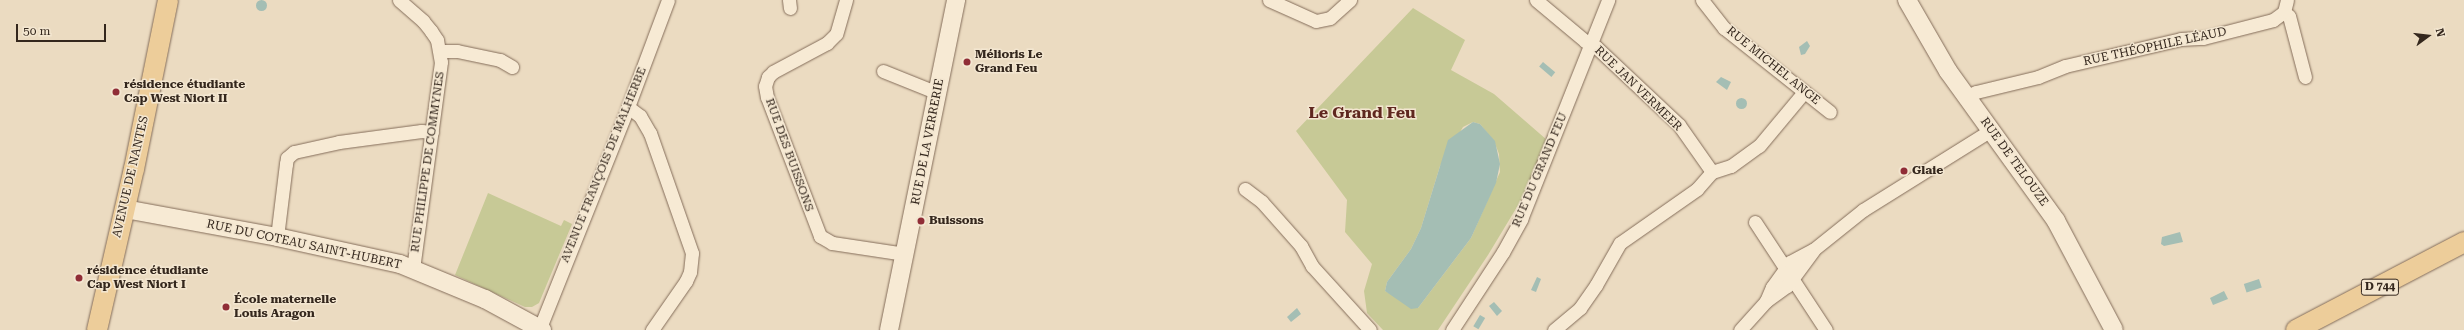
<!DOCTYPE html>
<meta charset="utf-8">
<style>
body{margin:0}
#map{position:relative;width:2464px;height:330px;overflow:hidden;background:#ebdbc1;font-family:"Roboto Serif",serif}
div>[style]{position:absolute}
.green>*{inset:0;background:#c7c996}
.water>*{inset:0;background:#a4beb4;transform-origin:0 0}
.round{border-radius:50%}
.roads{filter:drop-shadow(0 0 1px #846d5a) drop-shadow(0 0 1px #846d5a)}
.street>*{height:13px;margin:-6.5px;padding:0 6.5px;transform-origin:6.5px;border-radius:6.5px;background:#f7ead4}
.secondary>*{height:18px;margin:-9px;padding:0 9px;transform-origin:9px;border-radius:9px;background:#f7ead4}
.primary>*{height:20px;margin:-10px;padding:0 10px;transform-origin:10px;border-radius:10px;background:#edcd9a}
.dots>*{width:11px;height:11px;translate:-50% -50%;box-sizing:border-box;border:2px solid #f3e6d0;border-radius:50%}
span{translate:-50% -50%;white-space:nowrap;text-align:center;line-height:1.15;-webkit-text-stroke:3px #f3e6d0;paint-order:stroke}
.shield-label span{padding:1px 3px;background:#f3e6d0;border:1px solid;border-radius:3px;-webkit-text-stroke-width:0}
.shield-label{font-size:11px;color:#34271d;font-weight:700}
.street-label{font-size:12px;color:#34271d}
.poi-label{font-size:12px;color:#34271d;font-weight:700}
.left{translate:0 -50%;text-align:left}
.district-label{font-size:16px;color:#5f271f;font-weight:700}
.north{position:absolute;left:2408px;top:16px;width:40px;height:40px;-webkit-text-stroke:3px #f3e6d0;paint-order:stroke;rotate:75deg;font-size:11px;font-weight:700;line-height:16px;text-align:center;color:#34271d}
.north::after{content:'';display:block;margin:auto;width:14px;height:18px;background:#34271d;clip-path:polygon(50% 0,100% 100%,50% 72%,0 100%)}
.scale{position:absolute;left:16px;top:24px;width:90px;height:18px;box-sizing:border-box;border:2px solid #34271d;border-top:0;padding-left:5px;font-size:12px;line-height:14px;white-space:nowrap;color:#34271d;-webkit-text-stroke:3px #f3e6d0;paint-order:stroke}
</style>
<div id="map">
<div class="green">
<div style="clip-path:polygon(evenodd,1413px 8px,1465px 40px,1451px 70px,1494px 94px,1547px 140px,1532px 182px,1488px 255px,1438px 330px,1383px 330px,1367px 313px,1364px 291px,1372px 264px,1345px 232px,1347px 200px,1296px 131px,1413px 8px,1473px 122px,1480px 124px,1494px 141px,1499px 154px,1500px 172px,1471px 238px,1418px 308px,1385px 291px,1387px 282px,1411px 249px,1421px 228px,1440px 166px,1463px 127px,1473px 122px)"></div>
<div style="clip-path:polygon(488px 193px,561px 226px,564px 220px,572px 224px,539px 303px,532px 307px,525px 307px,455px 275px)"></div>
</div>
<div class="water">
<div class="round" style="left:255.5px;top:-0.5px;width:11px;height:11px"></div>
<div style="clip-path:polygon(1807px 41px,1810px 46px,1805px 54px,1801px 55px,1799px 47px)"></div>
<div style="left:1543px;top:62px;width:16px;height:6px;rotate:40deg"></div>
<div style="clip-path:polygon(1721px 77px,1731px 82px,1727px 90px,1716px 82px)"></div>
<div class="round" style="left:1735.5px;top:97.5px;width:11px;height:11px"></div>
<div style="clip-path:polygon(1473px 122px,1480px 124px,1495px 141px,1500px 164px,1496px 183px,1471px 238px,1418px 308px,1411px 309px,1385px 291px,1387px 282px,1411px 249px,1421px 228px,1448px 140px)"></div>
<div style="clip-path:polygon(2180px 232px,2183px 242px,2164px 246px,2161px 244px,2162px 237px)"></div>
<div style="clip-path:polygon(1537px 277px,1541px 279px,1536px 292px,1531px 290px)"></div>
<div style="left:2259px;top:279px;width:9px;height:16px;rotate:72deg"></div>
<div style="clip-path:polygon(2224px 291px,2228px 299px,2213px 305px,2210px 298px)"></div>
<div style="clip-path:polygon(1494px 302px,1502px 311px,1497px 316px,1489px 306px)"></div>
<div style="clip-path:polygon(1297px 308px,1301px 314px,1291px 322px,1287px 317px)"></div>
<div style="left:1480px;top:315px;width:6px;height:13px;rotate:31deg"></div>
</div>
<div class="roads">
<div class="street">
<div style="left:399px;top:0;width:32px;rotate:41deg"></div>
<div style="left:423px;top:21px;width:13px;rotate:51deg"></div>
<div style="left:431px;top:31px;width:11px;rotate:56deg"></div>
<div style="left:437px;top:40px;width:22px;rotate:80deg"></div>
<div style="left:441px;top:62px;width:208px;rotate:97.7deg"></div>
<div style="left:789px;top:0;width:8px;rotate:83deg"></div>
<div style="left:846px;top:0;width:35px;rotate:106deg"></div>
<div style="left:836px;top:34px;width:13px;rotate:135deg"></div>
<div style="left:827px;top:43px;width:61px;rotate:151.8deg"></div>
<div style="left:773px;top:72px;width:7px;rotate:135deg"></div>
<div style="left:768px;top:77px;width:9px;rotate:108deg"></div>
<div style="left:765px;top:86px;width:11px;rotate:80deg"></div>
<div style="left:767px;top:97px;width:149px;rotate:69.1deg"></div>
<div style="left:820px;top:236px;width:14px;rotate:30deg"></div>
<div style="left:832px;top:243px;width:74px;rotate:8.6deg"></div>
<div style="left:1269px;top:0;width:51px;rotate:24.1deg"></div>
<div style="left:1316px;top:21px;width:14px;rotate:-12deg"></div>
<div style="left:1330px;top:18px;width:27px;rotate:-42deg"></div>
<div style="left:1536px;top:0;width:64px;rotate:39.9deg"></div>
<div style="left:1585px;top:41px;width:13px;rotate:29deg"></div>
<div style="left:1596px;top:47px;width:114px;rotate:43.2deg"></div>
<div style="left:1679px;top:125px;width:57px;rotate:54.9deg"></div>
<div style="left:1702px;top:0;width:36px;rotate:52deg"></div>
<div style="left:1724px;top:28px;width:135px;rotate:38.4deg"></div>
<div style="left:2284px;top:12px;width:6px;rotate:39deg"></div>
<div style="left:2289px;top:16px;width:63px;rotate:75.3deg"></div>
<div style="left:440px;top:51px;width:17px"></div>
<div style="left:457px;top:51px;width:44px;rotate:11.8deg"></div>
<div style="left:500px;top:60px;width:14px;rotate:30deg"></div>
<div style="left:883px;top:71px;width:59px;rotate:21.8deg"></div>
<div style="left:1967px;top:96px;width:10px;rotate:-24deg"></div>
<div style="left:1976px;top:92px;width:64px;rotate:-13.6deg"></div>
<div style="left:2038px;top:77px;width:29px;rotate:-22deg"></div>
<div style="left:2065px;top:66px;width:119px;rotate:-13.1deg"></div>
<div style="left:2181px;top:39px;width:22px;rotate:-3deg"></div>
<div style="left:2203px;top:38px;width:72px;rotate:-14.4deg"></div>
<div style="left:2273px;top:20px;width:14px;rotate:-36deg"></div>
<div style="left:2284px;top:12px;width:12px;rotate:-76deg"></div>
<div style="left:628px;top:107px;width:15px;rotate:37deg"></div>
<div style="left:640px;top:116px;width:20px;rotate:60deg"></div>
<div style="left:650px;top:133px;width:127px;rotate:70.7deg"></div>
<div style="left:692px;top:253px;width:19px;rotate:96deg"></div>
<div style="left:690px;top:272px;width:10px;rotate:114deg"></div>
<div style="left:686px;top:281px;width:60px;rotate:124.8deg"></div>
<div style="left:1245px;top:189px;width:21px;rotate:37deg"></div>
<div style="left:1262px;top:202px;width:59px;rotate:48.4deg"></div>
<div style="left:1301px;top:246px;width:23px;rotate:61deg"></div>
<div style="left:1312px;top:266px;width:86px;rotate:47.8deg"></div>
<div style="left:1755px;top:222px;width:129px;rotate:56.7deg"></div>
<div style="left:277px;top:237px;width:74px;rotate:-83deg"></div>
<div style="left:286px;top:164px;width:6px;rotate:-81deg"></div>
<div style="left:287px;top:158px;width:9px;rotate:-41deg"></div>
<div style="left:294px;top:152px;width:46px;rotate:-12.5deg"></div>
<div style="left:339px;top:142px;width:83px;rotate:-7.6deg"></div>
<div style="left:421px;top:131px;width:11px;rotate:5deg"></div>
<div style="left:1766px;top:301px;width:15px;rotate:-67deg"></div>
<div style="left:1772px;top:287px;width:31px;rotate:-54deg"></div>
<div style="left:1790px;top:262px;width:26px;rotate:-28deg"></div>
<div style="left:1813px;top:250px;width:64px;rotate:-38.7deg"></div>
<div style="left:1863px;top:210px;width:151px;rotate:-32deg"></div>
<div style="left:539px;top:330px;width:240px;rotate:-68.2deg"></div>
<div style="left:628px;top:107px;width:114px;rotate:-69.5deg"></div>
<div style="left:1452px;top:330px;width:93px;rotate:-56.8deg"></div>
<div style="left:1503px;top:252px;width:38px;rotate:-61deg"></div>
<div style="left:1521px;top:219px;width:236px;rotate:-68.3deg"></div>
<div style="left:1554px;top:330px;width:34px;rotate:-40deg"></div>
<div style="left:1580px;top:308px;width:28px;rotate:-55deg"></div>
<div style="left:1596px;top:285px;width:48px;rotate:-60.3deg"></div>
<div style="left:1620px;top:243px;width:94px;rotate:-35deg"></div>
<div style="left:1697px;top:189px;width:23px;rotate:-49deg"></div>
<div style="left:1712px;top:172px;width:20px;rotate:-18deg"></div>
<div style="left:1731px;top:166px;width:34px;rotate:-36deg"></div>
<div style="left:1759px;top:146px;width:70px;rotate:-50.2deg"></div>
<div style="left:1740px;top:330px;width:39px;rotate:-48deg"></div>
<div style="left:1766px;top:301px;width:26px;rotate:-36deg"></div>
<div style="left:1787px;top:286px;width:44px;rotate:-53.4deg"></div>
</div>
<div class="secondary">
<div style="left:1907px;top:0;width:82px;rotate:60deg"></div>
<div style="left:1948px;top:71px;width:185px;rotate:54.2deg"></div>
<div style="left:2056px;top:221px;width:123px;rotate:62deg"></div>
<div style="left:125px;top:209px;width:155px;rotate:10.4deg"></div>
<div style="left:277px;top:237px;width:126px;rotate:12.4deg"></div>
<div style="left:400px;top:264px;width:92px;rotate:22.4deg"></div>
<div style="left:485px;top:299px;width:65px;rotate:28.5deg"></div>
<div style="left:889px;top:330px;width:337px;rotate:-78.5deg"></div>
</div>
<div class="primary">
<div style="left:97px;top:330px;width:165px;rotate:-77.1deg"></div>
<div style="left:134px;top:169px;width:172px;rotate:-78.6deg"></div>
<div style="left:2296px;top:330px;width:190px;rotate:-27.6deg"></div>
</div>
</div>
<div class="dots">
<div style="left:967px;top:62px;background:#902d36"></div>
<div style="left:116px;top:92px;background:#902d36"></div>
<div style="left:1904px;top:171px;background:#902d36"></div>
<div style="left:921px;top:221px;background:#902d36"></div>
<div style="left:79px;top:278px;background:#902d36"></div>
<div style="left:226px;top:307px;background:#902d36"></div>
</div>
<div class="shield-label">
<span style="left:2380px;top:287px">D 744</span>
</div>
<div class="street-label">
<span style="left:2155px;top:47px;rotate:-12deg">RUE THÉOPHILE LÉAUD</span>
<span style="left:1773px;top:66px;rotate:39deg">RUE MICHEL ANGE</span>
<span style="left:1638px;top:89px;rotate:44deg">RUE JAN VERMEER</span>
<span style="left:928px;top:142px;rotate:-79deg">RUE DE LA VERRERIE</span>
<span style="left:789px;top:155px;rotate:70deg">RUE DES BUISSONS</span>
<span style="left:428px;top:162px;rotate:-82deg">RUE PHILIPPE DE COMMYNES</span>
<span style="left:2014px;top:162px;rotate:54deg">RUE DE TELOUZE</span>
<span style="left:604px;top:165px;rotate:-68deg">AVENUE FRANÇOIS DE MALHERBE</span>
<span style="left:1540px;top:170px;rotate:-67deg">RUE DU GRAND FEU</span>
<span style="left:131px;top:177px;rotate:-77deg">AVENUE DE NANTES</span>
<span style="left:304px;top:245px;rotate:12deg">RUE DU COTEAU SAINT-HUBERT</span>
</div>
<div class="poi-label">
<span class="left" style="left:975px;top:62px">Mélioris Le<br>Grand Feu</span>
<span class="left" style="left:124px;top:92px">résidence étudiante<br>Cap West Niort II</span>
<span class="left" style="left:1912px;top:171px">Glaie</span>
<span class="left" style="left:929px;top:221px">Buissons</span>
<span class="left" style="left:87px;top:278px">résidence étudiante<br>Cap West Niort I</span>
<span class="left" style="left:234px;top:307px">École maternelle<br>Louis Aragon</span>
</div>
<div class="district-label">
<span style="left:1362px;top:113px">Le Grand Feu</span>
</div>
<div class="north">N</div>
<div class="scale">50 m</div>
</div>
